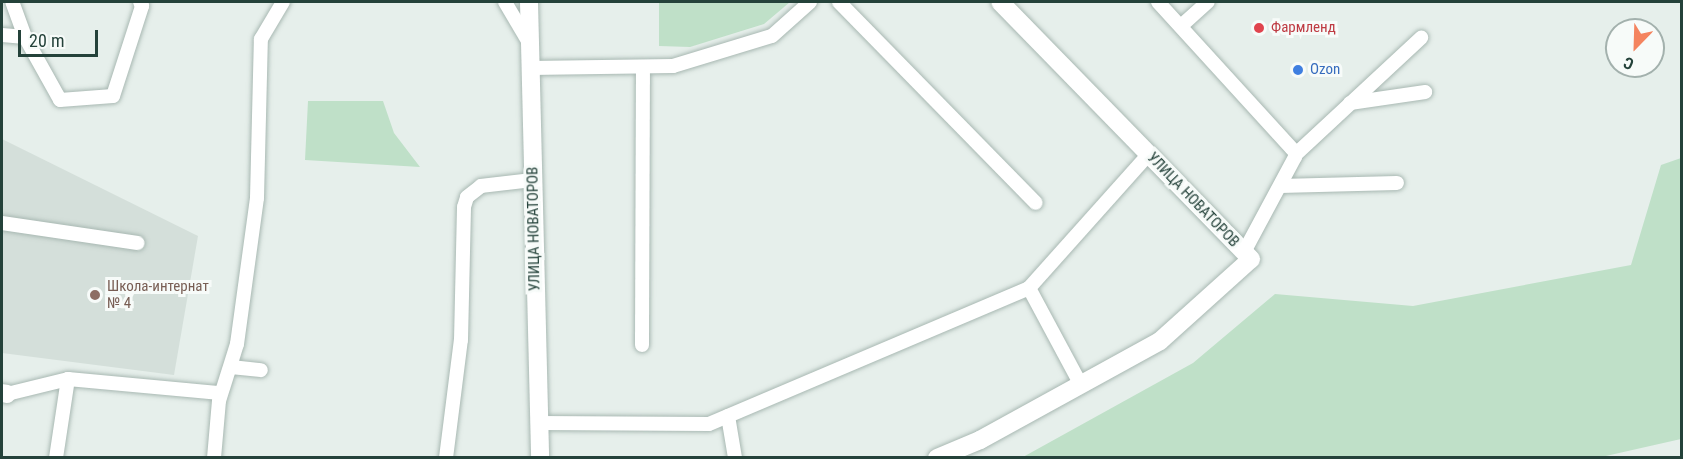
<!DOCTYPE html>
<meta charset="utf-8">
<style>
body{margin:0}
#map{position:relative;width:1683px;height:459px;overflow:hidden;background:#e6efeb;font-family:"Roboto Condensed",sans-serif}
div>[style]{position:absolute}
.built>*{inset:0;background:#d4dfda}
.green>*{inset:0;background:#bfe0c8}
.roads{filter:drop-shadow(0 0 2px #a8b8b2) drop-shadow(0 0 2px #a8b8b2)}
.lane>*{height:14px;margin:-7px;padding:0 7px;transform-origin:7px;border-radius:7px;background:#fff}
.street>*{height:18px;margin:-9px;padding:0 9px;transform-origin:9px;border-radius:9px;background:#fff}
.dots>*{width:16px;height:16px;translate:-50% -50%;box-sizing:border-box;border:3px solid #f7fbf9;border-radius:50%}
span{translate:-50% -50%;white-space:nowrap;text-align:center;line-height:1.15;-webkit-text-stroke:6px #f7fbf9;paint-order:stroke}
.health-label{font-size:15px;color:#be3a42}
.left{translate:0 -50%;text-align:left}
.shop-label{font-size:15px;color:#366cbe}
.street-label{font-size:15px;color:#24423a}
.education-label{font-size:15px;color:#785e54}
.frame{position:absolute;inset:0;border:3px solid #24423a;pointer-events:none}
.north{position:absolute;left:1605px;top:18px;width:60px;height:60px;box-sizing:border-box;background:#f7fbf9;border:2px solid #a3b1ad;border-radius:50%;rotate:203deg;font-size:16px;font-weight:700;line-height:24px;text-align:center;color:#24423a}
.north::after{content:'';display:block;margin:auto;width:21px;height:27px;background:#f4845f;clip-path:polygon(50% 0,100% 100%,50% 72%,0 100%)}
.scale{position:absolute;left:18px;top:30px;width:80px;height:27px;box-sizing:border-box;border:3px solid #24423a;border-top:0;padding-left:8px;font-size:18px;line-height:21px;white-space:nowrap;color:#24423a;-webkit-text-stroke:4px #f7fbf9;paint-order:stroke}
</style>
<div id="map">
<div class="built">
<div style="clip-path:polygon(2px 139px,198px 236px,174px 375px,2px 353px)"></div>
</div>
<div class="green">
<div style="clip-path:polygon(659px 2px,790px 2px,764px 24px,690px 47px,659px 46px)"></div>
<div style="clip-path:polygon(308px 101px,383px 101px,394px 133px,420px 167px,305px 160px)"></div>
<div style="clip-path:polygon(1681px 158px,1681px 439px,1597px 458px,1023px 457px,1193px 363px,1275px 294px,1413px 306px,1631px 265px,1661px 165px)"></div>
</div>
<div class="roads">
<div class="lane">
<div style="left:505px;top:2px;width:45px;rotate:59.5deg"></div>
<div style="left:839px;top:2px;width:281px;rotate:45.6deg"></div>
<div style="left:1158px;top:2px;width:203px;rotate:47.6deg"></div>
<div style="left:1295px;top:152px;width:5px;rotate:90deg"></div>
<div style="left:1295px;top:157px;width:108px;rotate:118.2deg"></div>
<div style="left:1181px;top:26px;width:36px;rotate:-42deg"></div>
<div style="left:2px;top:35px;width:23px;rotate:5deg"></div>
<div style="left:25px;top:37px;width:37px;rotate:-110deg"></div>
<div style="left:25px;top:37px;width:72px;rotate:60.9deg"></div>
<div style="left:60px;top:100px;width:53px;rotate:-4.3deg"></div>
<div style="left:113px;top:96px;width:95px;rotate:-72.1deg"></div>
<div style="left:142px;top:6px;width:4px;rotate:-117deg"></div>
<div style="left:530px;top:68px;width:143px;rotate:-0.8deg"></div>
<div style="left:673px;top:66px;width:103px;rotate:-16.9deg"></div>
<div style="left:772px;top:36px;width:51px;rotate:-41.8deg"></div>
<div style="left:1350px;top:103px;width:76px;rotate:-8.3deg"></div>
<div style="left:1296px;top:154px;width:171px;rotate:-42.9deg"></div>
<div style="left:1280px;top:186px;width:117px;rotate:-1.5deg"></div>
<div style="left:2px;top:223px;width:137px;rotate:8.4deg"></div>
<div style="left:1029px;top:288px;width:110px;rotate:61.8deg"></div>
<div style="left:642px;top:345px;width:278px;rotate:-89.8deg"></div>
<div style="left:231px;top:367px;width:30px;rotate:6deg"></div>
<div style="left:7px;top:394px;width:63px;rotate:-13.8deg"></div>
<div style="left:68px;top:379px;width:153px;rotate:5.3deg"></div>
<div style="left:728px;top:416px;width:43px;rotate:80.5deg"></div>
<div style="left:539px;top:423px;width:170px;rotate:0.3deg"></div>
<div style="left:709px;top:424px;width:348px;rotate:-23deg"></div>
<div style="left:1029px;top:288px;width:180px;rotate:-48.2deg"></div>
<div style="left:56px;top:458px;width:80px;rotate:-81.4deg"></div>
<div style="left:214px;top:458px;width:57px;rotate:-85deg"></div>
<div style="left:219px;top:401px;width:60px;rotate:-72.5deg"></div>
<div style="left:237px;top:344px;width:147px;rotate:-82.2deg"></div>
<div style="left:257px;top:198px;width:159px;rotate:-88.6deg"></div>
<div style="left:261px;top:39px;width:43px;rotate:-59.3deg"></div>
<div style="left:446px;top:458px;width:119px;rotate:-82.8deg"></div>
<div style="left:461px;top:340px;width:133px;rotate:-88.7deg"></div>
<div style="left:464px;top:207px;width:10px;rotate:-73deg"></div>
<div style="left:467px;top:197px;width:18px;rotate:-38deg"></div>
<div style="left:481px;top:186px;width:51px;rotate:-6.7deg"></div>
</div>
<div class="street">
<div style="left:529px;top:2px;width:456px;rotate:88.6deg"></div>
<div style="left:2px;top:393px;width:5px;rotate:11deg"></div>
<div style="left:937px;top:458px;width:47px;rotate:-22.7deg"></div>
<div style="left:980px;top:440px;width:205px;rotate:-28.8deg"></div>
<div style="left:1160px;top:341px;width:122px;rotate:-42deg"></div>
<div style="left:1251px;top:259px;width:359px;rotate:-134.3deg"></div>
</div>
</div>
<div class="dots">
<div style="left:1259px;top:28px;background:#e0444e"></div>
<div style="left:1298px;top:70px;background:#3f7fe0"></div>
<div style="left:95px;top:295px;background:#8d6e63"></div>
</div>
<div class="health-label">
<span class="left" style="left:1271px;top:28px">Фармленд</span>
</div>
<div class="shop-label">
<span class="left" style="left:1310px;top:70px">Ozon</span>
</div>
<div class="street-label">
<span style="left:1193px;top:200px;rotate:46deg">УЛИЦА НОВАТОРОВ</span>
<span style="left:534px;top:229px;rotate:-91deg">УЛИЦА НОВАТОРОВ</span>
</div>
<div class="education-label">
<span class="left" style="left:107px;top:295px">Школа-интернат<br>№ 4</span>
</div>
<div class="frame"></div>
<div class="north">С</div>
<div class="scale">20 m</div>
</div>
